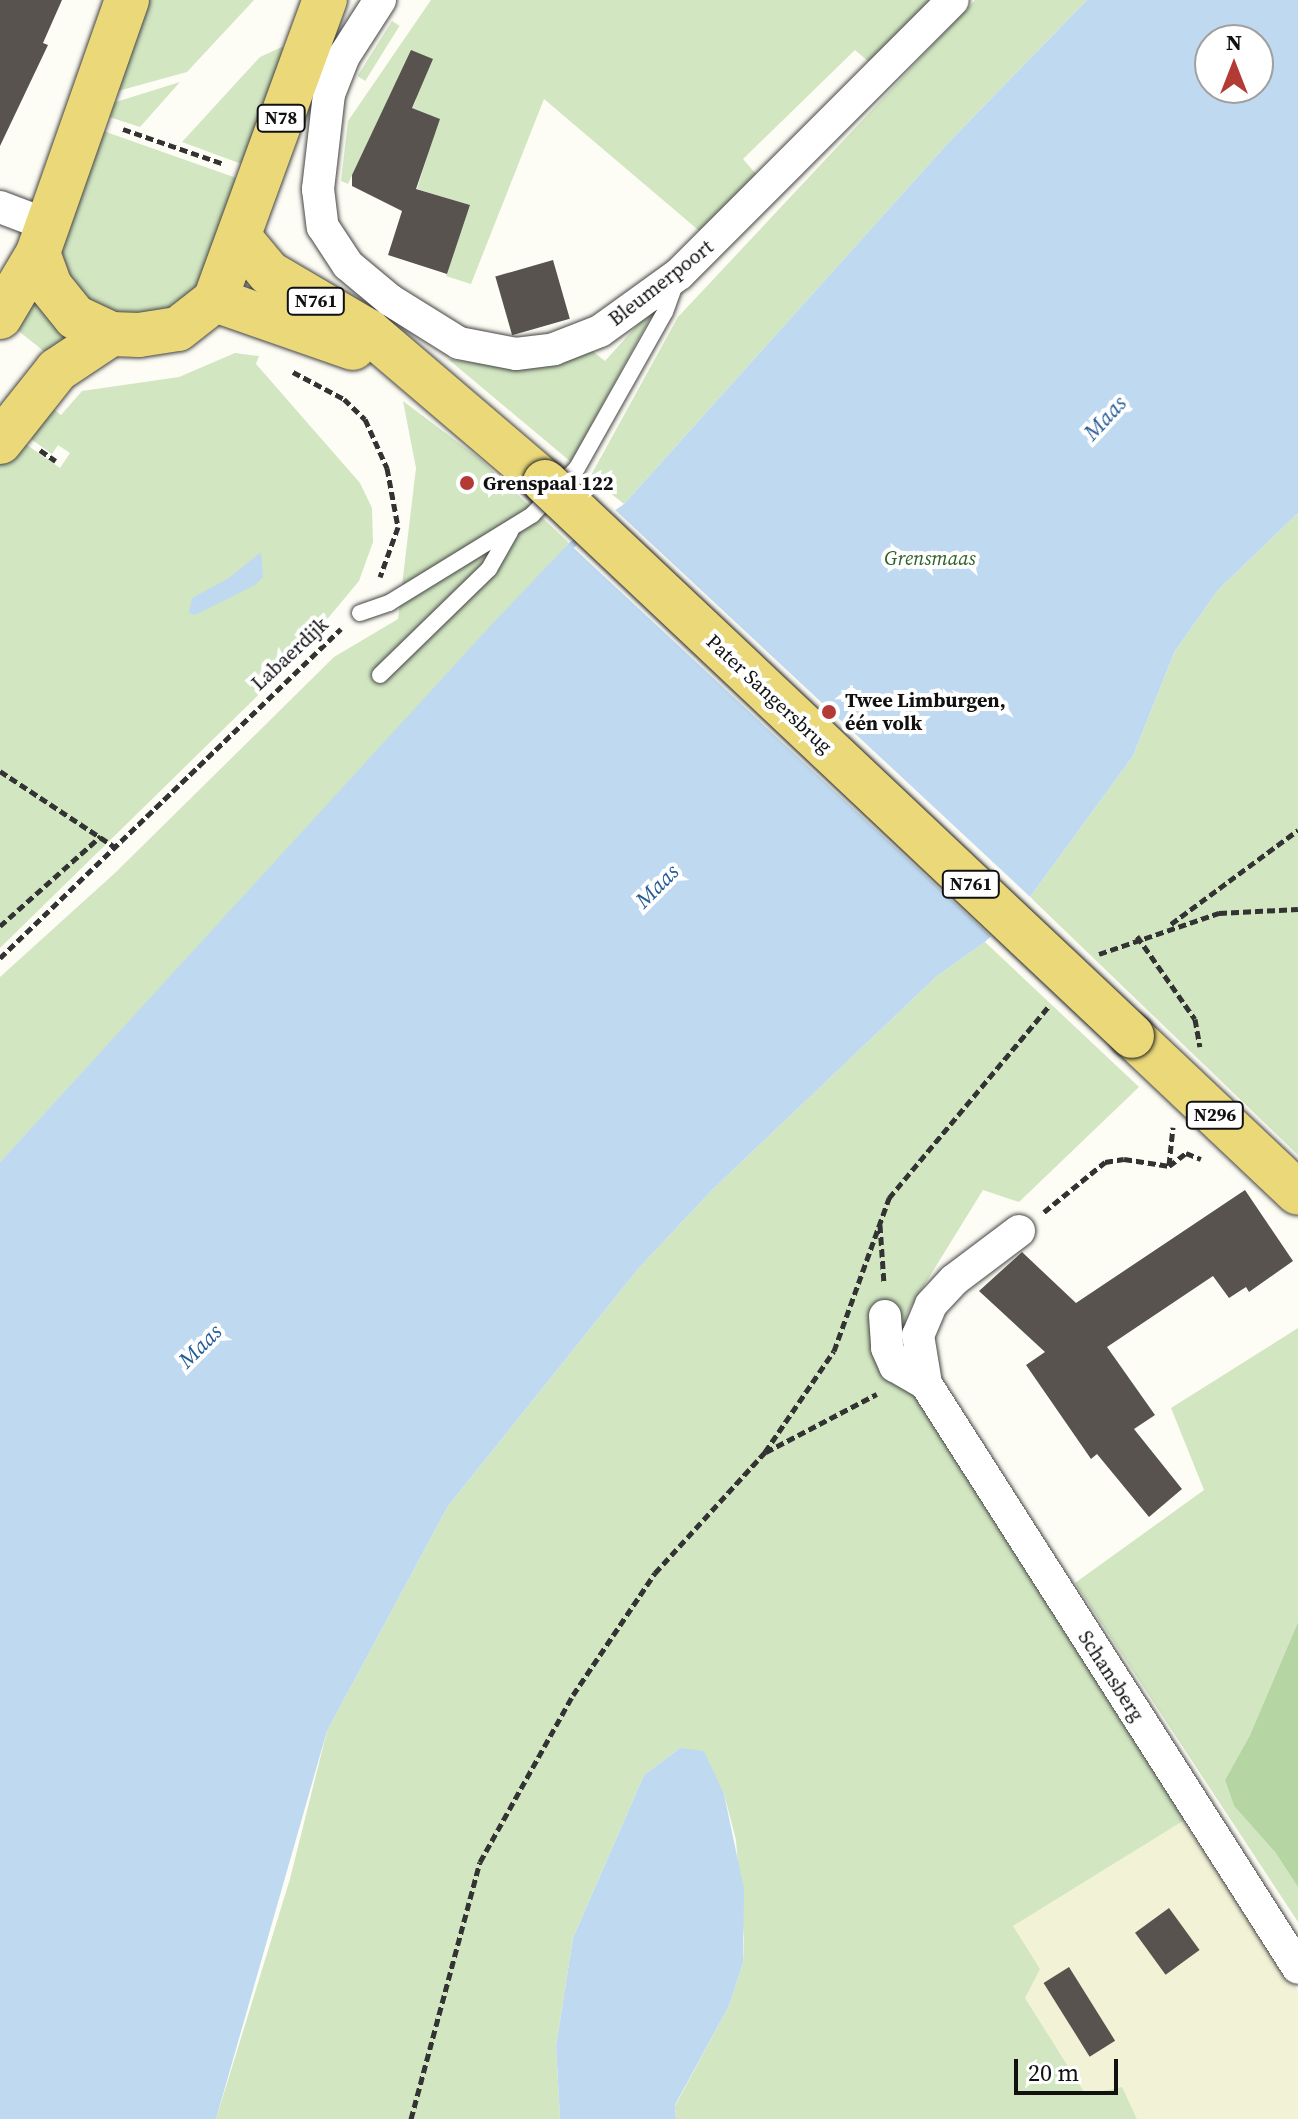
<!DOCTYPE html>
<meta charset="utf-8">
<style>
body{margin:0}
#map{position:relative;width:1298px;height:2119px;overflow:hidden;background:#fefdf5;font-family:"Source Serif 4",serif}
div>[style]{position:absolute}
.farmland>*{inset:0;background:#f2f2d7}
.green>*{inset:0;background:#d1e6c1;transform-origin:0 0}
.forest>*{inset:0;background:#b5d5a2}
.water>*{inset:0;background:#bfdaf0}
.pier>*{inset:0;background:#fefdf5;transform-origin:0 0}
.building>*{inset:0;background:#58534e;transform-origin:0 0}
.path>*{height:5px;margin-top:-2.5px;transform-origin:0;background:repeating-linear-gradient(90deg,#333 0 8px,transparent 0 12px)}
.roads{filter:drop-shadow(0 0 2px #444) drop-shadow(0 0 2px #444)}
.lane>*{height:16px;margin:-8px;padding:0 8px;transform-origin:8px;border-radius:8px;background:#fff}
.street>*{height:32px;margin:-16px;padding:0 16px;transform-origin:16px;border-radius:16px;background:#fff}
.primary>*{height:44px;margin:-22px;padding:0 22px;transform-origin:22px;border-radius:22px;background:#ead879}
.bridges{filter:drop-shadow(0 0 2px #222) drop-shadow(0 0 2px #222)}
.primary-bridge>*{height:44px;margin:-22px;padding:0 22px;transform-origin:22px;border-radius:22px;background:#ead879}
.dots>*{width:22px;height:22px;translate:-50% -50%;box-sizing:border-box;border:4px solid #fff;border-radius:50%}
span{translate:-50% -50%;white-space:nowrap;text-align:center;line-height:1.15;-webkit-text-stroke:8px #fff;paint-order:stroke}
.shield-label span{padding:2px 6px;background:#fff;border:2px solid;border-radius:6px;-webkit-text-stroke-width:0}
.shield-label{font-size:18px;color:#111;font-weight:700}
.street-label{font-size:20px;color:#111}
.poi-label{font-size:20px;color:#111;font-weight:700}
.left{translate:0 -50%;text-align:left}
.park-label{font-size:20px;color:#2e6227;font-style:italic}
.water-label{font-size:22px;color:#265c96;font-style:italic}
.north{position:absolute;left:1194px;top:24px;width:80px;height:80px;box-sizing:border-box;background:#fff;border:2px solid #a0a0a0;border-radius:50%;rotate:0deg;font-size:22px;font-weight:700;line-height:32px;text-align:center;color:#111}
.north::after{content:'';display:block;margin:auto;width:28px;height:36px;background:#b33b36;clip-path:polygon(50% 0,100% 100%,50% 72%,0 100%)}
.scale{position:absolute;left:1014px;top:2059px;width:104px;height:36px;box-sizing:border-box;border:4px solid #111;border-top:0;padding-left:10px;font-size:24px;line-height:28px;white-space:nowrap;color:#111;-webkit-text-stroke:6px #fff;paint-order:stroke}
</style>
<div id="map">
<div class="farmland">
<div style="clip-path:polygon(1191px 1816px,1298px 1991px,1298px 2119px,1137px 2119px,1122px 2088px,1086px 2096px,1025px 1998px,1013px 1926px)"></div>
</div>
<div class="green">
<div style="clip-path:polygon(140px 0,254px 0,187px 72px,107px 94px)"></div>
<div style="clip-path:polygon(431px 0,940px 0,875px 67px,855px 50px,743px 159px,762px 181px,703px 234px,544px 99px,471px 284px,446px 276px,470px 205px,417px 189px,439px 119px,412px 108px,416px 100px,392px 91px,348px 184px,341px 181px,348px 121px)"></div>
<div style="clip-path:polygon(975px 0,1087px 0,949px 142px,624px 504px,590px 477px,678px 317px)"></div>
<div style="left:392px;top:21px;width:9px;height:65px;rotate:32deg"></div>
<div style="clip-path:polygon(282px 47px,290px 50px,247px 166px,182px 142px,260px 57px)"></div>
<div style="clip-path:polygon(180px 82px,140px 127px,100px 114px,103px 106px)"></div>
<div style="clip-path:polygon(95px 128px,242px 180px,203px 283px,174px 311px,119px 315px,91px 302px,66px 270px,60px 251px)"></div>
<div style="clip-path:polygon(31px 286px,71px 335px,50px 356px,11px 325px)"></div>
<div style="clip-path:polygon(660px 300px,571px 462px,448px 359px,517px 369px,554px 365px,591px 350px,605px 361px)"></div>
<div style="clip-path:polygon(235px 353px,259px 356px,256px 364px,360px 483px,372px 508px,373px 542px,359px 581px,289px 665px,0 948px,0 462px,17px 438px,60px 468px,70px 453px,58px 445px,52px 454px,21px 432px,44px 402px,61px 415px,82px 391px,179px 377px)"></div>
<div style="clip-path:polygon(403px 401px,480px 459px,569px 543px,0 1162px,0 977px,116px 872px,334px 657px,398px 619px,416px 468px)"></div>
<div style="clip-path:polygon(1298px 513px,1298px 1155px,1030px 897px,1133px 756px,1175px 651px,1218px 590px)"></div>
<div style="clip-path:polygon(985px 942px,1139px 1087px,1019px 1202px,983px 1190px,907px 1313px,901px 1347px,1191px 1816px,1013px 1926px,1040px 1969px,1025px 1998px,1086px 2095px,1122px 2087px,1137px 2119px,676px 2119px,675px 2106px,729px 2006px,743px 1963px,744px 1939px,736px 1840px,724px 1794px,680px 1748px,644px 1775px,573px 1938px,556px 2046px,560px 2119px,216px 2119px,290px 1879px,327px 1731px,448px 1506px,638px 1269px,712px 1190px,936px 977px)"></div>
<div style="clip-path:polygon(1298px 1328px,1298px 1622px,1250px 1735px,1225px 1780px,1234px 1806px,1275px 1852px,1298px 1887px,1298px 1922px,1075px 1583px,1204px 1490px,1171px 1408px)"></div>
</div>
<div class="forest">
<div style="clip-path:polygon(1298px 1622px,1298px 1887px,1275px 1852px,1234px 1806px,1225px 1780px,1250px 1735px)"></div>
</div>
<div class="water">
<div style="clip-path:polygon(evenodd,1087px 0,1298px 0,1298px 513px,1218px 590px,1175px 651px,1133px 756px,1030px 897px,985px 942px,936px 977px,712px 1190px,638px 1269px,448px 1506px,327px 1731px,216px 2119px,0 2119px,0 1162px,492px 624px,569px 543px,624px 504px,949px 142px,1087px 0,1210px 40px,1258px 40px,1258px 88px,1210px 88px,1210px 40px)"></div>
<div style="clip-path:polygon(261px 552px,263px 577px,255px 585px,195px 615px,189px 613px,192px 598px,229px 578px)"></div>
<div style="clip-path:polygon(680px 1748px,704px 1751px,724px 1794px,744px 1889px,743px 1963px,729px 2006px,675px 2105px,676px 2119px,560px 2119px,556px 2046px,573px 1938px,644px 1775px)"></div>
</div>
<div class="pier">
<div style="left:612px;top:507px;width:575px;height:56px;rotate:43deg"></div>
</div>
<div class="building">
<div style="clip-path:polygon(0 0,62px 0,43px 43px,48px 45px,0 146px)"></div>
<div style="clip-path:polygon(411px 50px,433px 59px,412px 108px,440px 119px,416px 189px,470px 205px,447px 274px,388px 255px,402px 211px,352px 186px,352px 175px)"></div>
<div style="left:553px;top:260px;width:61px;height:60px;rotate:74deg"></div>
<div style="clip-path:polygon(1245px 1190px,1293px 1261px,1249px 1292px,1246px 1287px,1229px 1298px,1213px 1276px,1107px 1347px,1155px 1415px,1134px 1429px,1182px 1489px,1149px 1517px,1097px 1454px,1091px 1459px,1026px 1365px,1045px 1352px,979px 1291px,1022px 1252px,1076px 1303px)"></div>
<div style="left:1169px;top:1908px;width:52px;height:42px;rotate:54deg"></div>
<div style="left:1069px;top:1967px;width:87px;height:30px;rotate:58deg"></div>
</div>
<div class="path">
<div style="left:123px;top:129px;width:107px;rotate:19.1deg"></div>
<div style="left:293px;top:372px;width:58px;rotate:27.9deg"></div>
<div style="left:344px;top:399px;width:29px;rotate:44deg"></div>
<div style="left:365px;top:419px;width:54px;rotate:65.8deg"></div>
<div style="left:387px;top:468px;width:60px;rotate:79.4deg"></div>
<div style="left:398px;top:527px;width:53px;rotate:109.8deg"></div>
<div style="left:40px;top:450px;width:19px;rotate:35deg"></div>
<div style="left:0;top:771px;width:138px;rotate:33.5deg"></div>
<div style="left:1171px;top:924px;width:158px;rotate:-36.5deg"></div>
<div style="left:0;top:926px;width:135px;rotate:-41.7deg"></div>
<div style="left:1137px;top:936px;width:101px;rotate:55.1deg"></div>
<div style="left:1195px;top:1019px;width:28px;rotate:80deg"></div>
<div style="left:1099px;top:954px;width:127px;rotate:-18.9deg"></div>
<div style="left:1219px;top:913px;width:79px;rotate:-2.9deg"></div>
<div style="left:0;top:958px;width:474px;rotate:-44deg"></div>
<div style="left:1169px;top:1165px;width:38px;rotate:-84deg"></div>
<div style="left:1044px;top:1212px;width:79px;rotate:-39.3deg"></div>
<div style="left:1105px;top:1162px;width:19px;rotate:-9deg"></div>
<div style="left:1124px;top:1159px;width:46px;rotate:8.8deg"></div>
<div style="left:1169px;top:1166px;width:21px;rotate:-37deg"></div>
<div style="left:1186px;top:1153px;width:16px;rotate:22deg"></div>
<div style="left:880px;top:1225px;width:58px;rotate:86.1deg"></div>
<div style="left:766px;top:1452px;width:125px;rotate:-27.6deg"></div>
<div style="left:411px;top:2119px;width:266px;rotate:-75deg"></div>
<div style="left:480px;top:1862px;width:191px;rotate:-60.9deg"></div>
<div style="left:573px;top:1695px;width:147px;rotate:-56.1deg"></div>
<div style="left:655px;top:1573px;width:164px;rotate:-47.7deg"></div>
<div style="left:765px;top:1452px;width:122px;rotate:-55.7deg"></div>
<div style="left:834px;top:1351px;width:163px;rotate:-70.2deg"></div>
<div style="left:889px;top:1198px;width:249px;rotate:-50.2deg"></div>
</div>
<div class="roads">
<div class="lane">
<div style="left:360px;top:613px;width:31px;rotate:-19deg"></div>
<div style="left:389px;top:603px;width:168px;rotate:-31.6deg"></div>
<div style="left:532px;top:515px;width:65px;rotate:-46.2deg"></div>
<div style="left:577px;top:468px;width:179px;rotate:-60.6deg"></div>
<div style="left:665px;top:312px;width:35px;rotate:-70deg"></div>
<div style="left:380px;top:675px;width:152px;rotate:-44.2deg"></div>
<div style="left:489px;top:569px;width:43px;rotate:-60.4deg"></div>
</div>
<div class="street">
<div style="left:380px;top:0;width:67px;rotate:122.7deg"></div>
<div style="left:344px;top:56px;width:41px;rotate:111.5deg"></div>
<div style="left:329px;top:94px;width:96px;rotate:96.6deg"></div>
<div style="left:318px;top:189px;width:38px;rotate:83deg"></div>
<div style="left:323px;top:227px;width:45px;rotate:56.7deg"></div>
<div style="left:348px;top:265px;width:55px;rotate:39.8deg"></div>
<div style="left:390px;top:300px;width:81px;rotate:31.9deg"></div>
<div style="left:459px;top:343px;width:58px;rotate:10.9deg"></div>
<div style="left:516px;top:354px;width:38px;rotate:-7deg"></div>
<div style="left:554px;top:349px;width:49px;rotate:-21.4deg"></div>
<div style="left:600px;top:331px;width:97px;rotate:-35.8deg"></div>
<div style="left:679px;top:274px;width:387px;rotate:-45deg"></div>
<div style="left:0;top:207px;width:48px;rotate:20.7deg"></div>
<div style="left:1019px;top:1231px;width:81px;rotate:143deg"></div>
<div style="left:954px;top:1280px;width:34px;rotate:133deg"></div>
<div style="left:931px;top:1305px;width:33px;rotate:113deg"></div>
<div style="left:918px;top:1335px;width:50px;rotate:80.7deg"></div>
<div style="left:926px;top:1384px;width:692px;rotate:57.5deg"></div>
<div style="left:885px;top:1316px;width:32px;rotate:86deg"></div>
<div style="left:887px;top:1348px;width:20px;rotate:66deg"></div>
<div style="left:895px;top:1366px;width:36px;rotate:30deg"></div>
</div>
<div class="primary">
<div style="left:127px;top:0;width:268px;rotate:109.4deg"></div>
<div style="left:38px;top:253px;width:35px;rotate:70deg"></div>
<div style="left:50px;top:286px;width:40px;rotate:51deg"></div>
<div style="left:75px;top:317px;width:40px;rotate:25deg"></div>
<div style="left:111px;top:334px;width:28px;rotate:2deg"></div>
<div style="left:139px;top:335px;width:39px;rotate:-9deg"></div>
<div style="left:178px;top:329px;width:47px;rotate:-38.1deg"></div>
<div style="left:215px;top:300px;width:320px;rotate:-69.9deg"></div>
<div style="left:239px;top:237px;width:47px;rotate:50.2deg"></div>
<div style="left:269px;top:273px;width:115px;rotate:30.4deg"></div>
<div style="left:368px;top:331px;width:233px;rotate:40.5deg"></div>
<div style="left:215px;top:300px;width:146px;rotate:19.2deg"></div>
<div style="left:0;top:317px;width:74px;rotate:-59.3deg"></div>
<div style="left:0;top:442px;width:92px;rotate:-51.6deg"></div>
<div style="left:57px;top:370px;width:65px;rotate:-33.7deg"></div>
<div style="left:1132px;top:1036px;width:228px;rotate:43.4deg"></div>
</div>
</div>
<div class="bridges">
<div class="primary-bridge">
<div style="left:545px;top:482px;width:807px;rotate:43.34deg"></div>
</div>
</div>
<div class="dots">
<div style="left:467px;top:483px;background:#b33b36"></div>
<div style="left:829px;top:712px;background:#b33b36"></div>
</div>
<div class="shield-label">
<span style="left:281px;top:118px">N78</span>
<span style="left:316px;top:301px">N761</span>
<span style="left:971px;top:884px">N761</span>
<span style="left:1215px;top:1115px">N296</span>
</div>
<div class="street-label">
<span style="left:661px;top:283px;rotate:-38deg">Bleumerpoort</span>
<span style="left:290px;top:654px;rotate:-43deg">Labaerdijk</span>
<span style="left:769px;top:694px;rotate:43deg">Pater Sangersbrug</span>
<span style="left:1111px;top:1676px;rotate:57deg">Schansberg</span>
</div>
<div class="poi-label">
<span class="left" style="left:483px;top:483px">Grenspaal 122</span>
<span class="left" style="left:845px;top:712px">Twee Limburgen,<br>één volk</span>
</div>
<div class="park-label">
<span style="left:930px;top:558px">Grensmaas</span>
</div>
<div class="water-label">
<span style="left:1105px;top:418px;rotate:-47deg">Maas</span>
<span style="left:657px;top:886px;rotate:-45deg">Maas</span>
<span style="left:200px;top:1346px;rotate:-45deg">Maas</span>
</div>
<div class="north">N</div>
<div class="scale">20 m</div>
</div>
